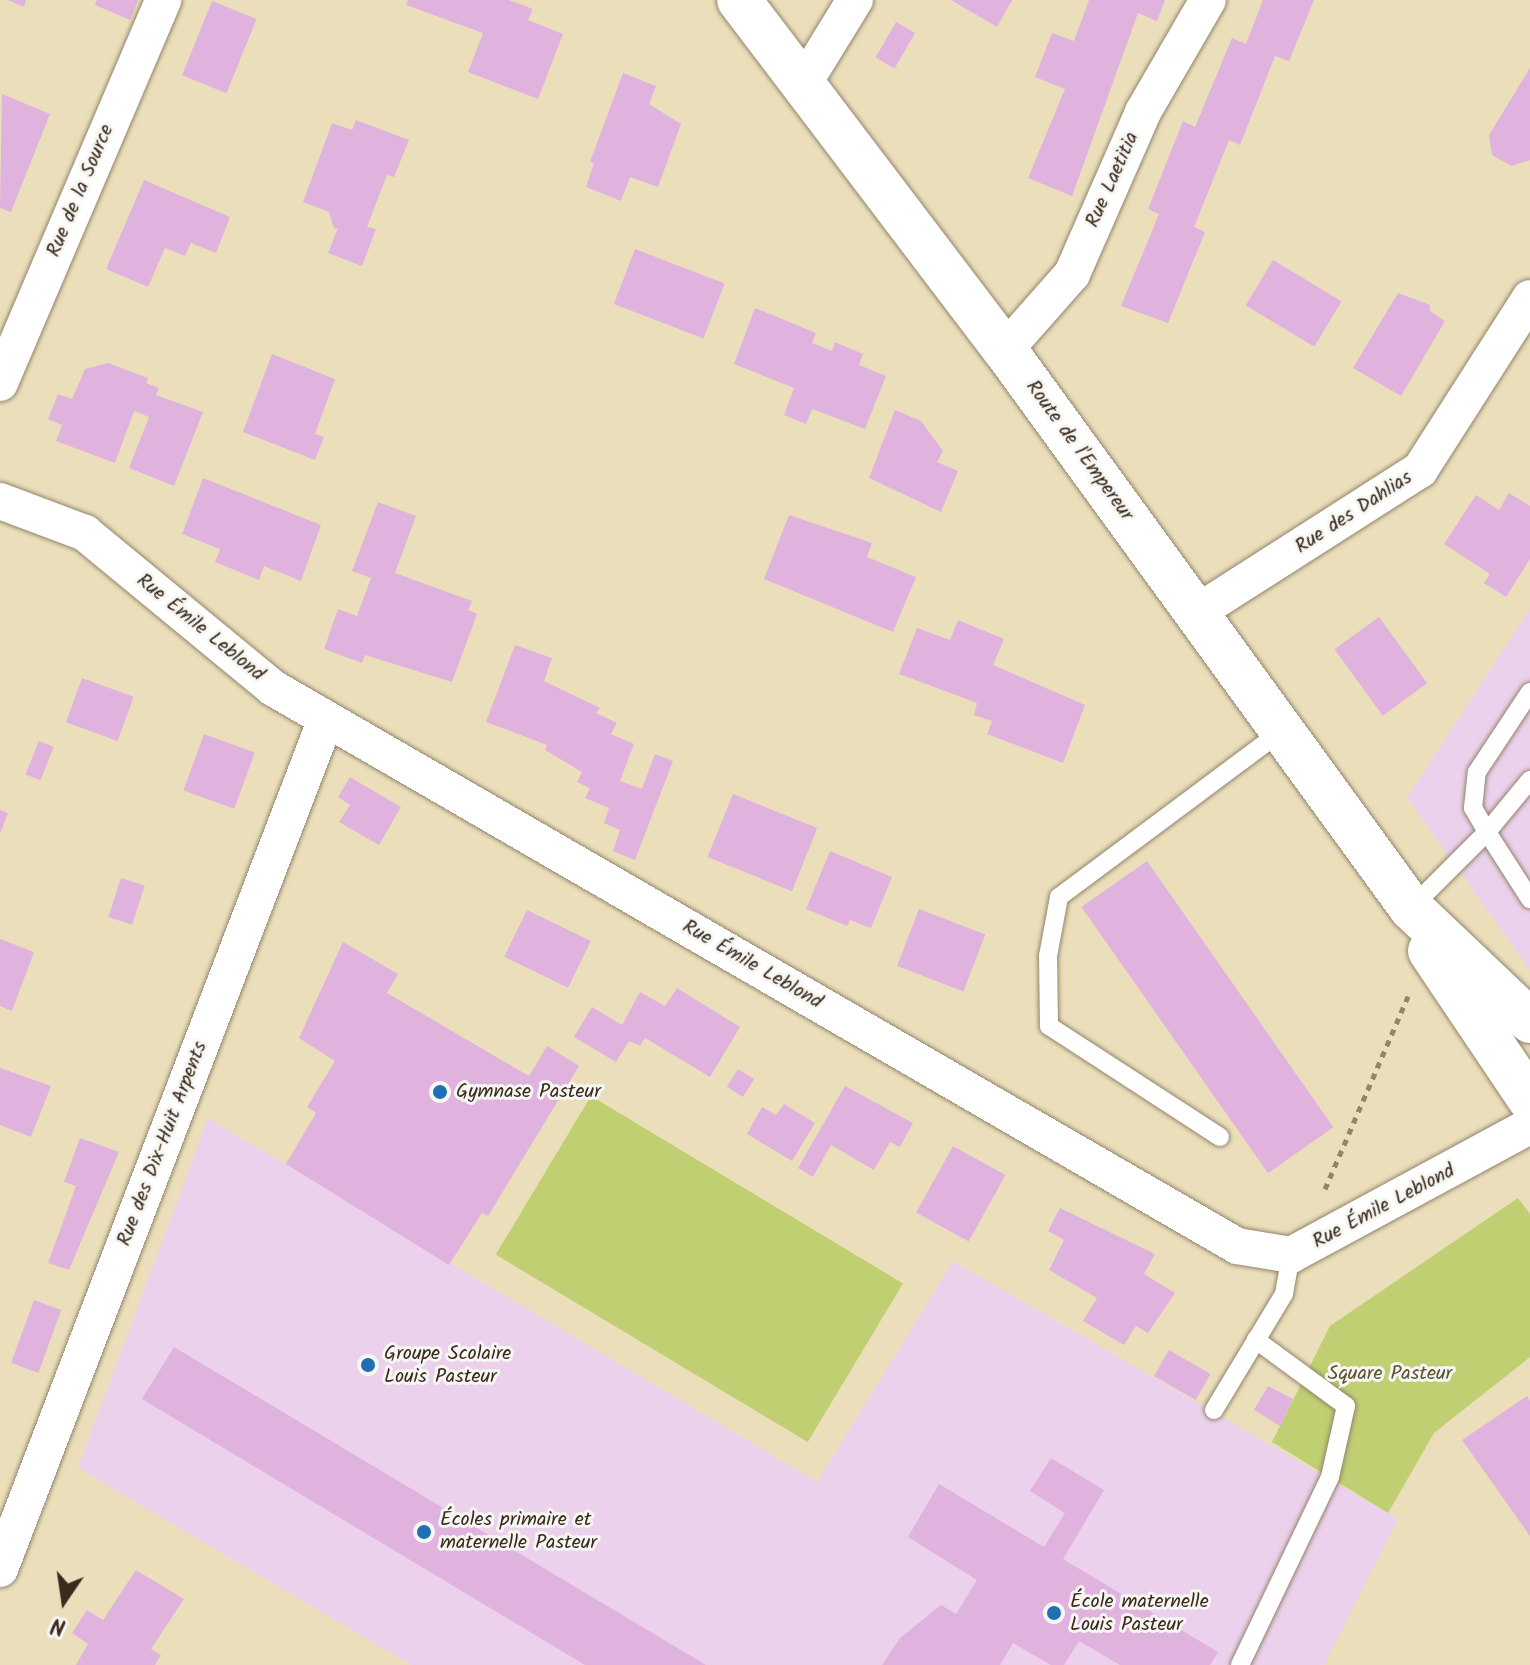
<!DOCTYPE html>
<meta charset="utf-8">
<style>
body{margin:0}
#map{position:relative;width:1530px;height:1665px;overflow:hidden;background:#ebdfbb;font-family:Kalam,sans-serif}
div>[style]{position:absolute}
.built>*{inset:0;background:#ebd1ec}
.green>*{inset:0;background:#bfcf71;transform-origin:0 0}
.building>*{inset:0;background:#e0b2de;transform-origin:0 0}
.path>*{height:5px;margin-top:-2.5px;transform-origin:0;background:repeating-linear-gradient(90deg,#93846c 0 6px,transparent 0 12px)}
.roads{filter:drop-shadow(0 0 2px #93846c) drop-shadow(0 0 2px #93846c)}
.lane>*{height:18px;margin:-9px;padding:0 9px;transform-origin:9px;border-radius:9px;background:#fff}
.street>*{height:36px;margin:-18px;padding:0 18px;transform-origin:18px;border-radius:18px;background:#fff}
.secondary>*{height:44px;margin:-22px;padding:0 22px;transform-origin:22px;border-radius:22px;background:#fff}
.dots>*{width:22px;height:22px;translate:-50% -50%;box-sizing:border-box;border:4px solid #f6f6f2;border-radius:50%}
span{translate:-50% -50%;white-space:nowrap;text-align:center;line-height:1.15;-webkit-text-stroke:6px #f6f6f2;paint-order:stroke}
.street-label{font-size:20px;color:#3b2a1e}
.poi-label{font-size:20px;color:#3b2a1e}
.left{translate:0 -50%;text-align:left}
.park-label{font-size:20px;color:#5c5333}
.north{position:absolute;left:24px;top:1561px;width:80px;height:80px;-webkit-text-stroke:6px #f6f6f2;paint-order:stroke;rotate:193deg;font-size:22px;font-weight:700;line-height:32px;text-align:center;color:#3b2a1e}
.north::after{content:'';display:block;margin:auto;width:28px;height:36px;background:#3b2a1e;clip-path:polygon(50% 0,100% 100%,50% 72%,0 100%)}
</style>
<div id="map">
<div class="built">
<div style="clip-path:polygon(1530px 608px,1530px 970px,1407px 798px)"></div>
<div style="clip-path:polygon(208px 1118px,817px 1482px,953px 1261px,1398px 1519px,1324px 1665px,411px 1665px,78px 1468px)"></div>
</div>
<div class="green">
<div style="left:591px;top:1096px;width:364px;height:185px;rotate:31deg"></div>
<div style="clip-path:polygon(1518px 1198px,1530px 1214px,1530px 1357px,1434px 1433px,1388px 1513px,1272px 1442px,1330px 1326px)"></div>
</div>
<div class="building">
<div style="clip-path:polygon(8px 0,26px 0,24px 7px)"></div>
<div style="clip-path:polygon(97px 0,138px 0,130px 20px,95px 5px)"></div>
<div style="clip-path:polygon(408px 0,509px 0,533px 9px,528px 20px,563px 34px,538px 99px,468px 72px,483px 33px,406px 5px)"></div>
<div style="clip-path:polygon(951px 0,1012px 0,997px 27px)"></div>
<div style="clip-path:polygon(1089px 0,1165px 0,1157px 21px,1138px 13px,1072px 196px,1028px 178px,1065px 89px,1035px 77px,1052px 33px,1074px 41px)"></div>
<div style="clip-path:polygon(1263px 0,1314px 0,1289px 61px,1275px 56px,1240px 145px,1229px 140px,1194px 227px,1205px 232px,1168px 323px,1121px 306px,1159px 214px,1148px 209px,1183px 121px,1195px 127px,1232px 38px,1246px 44px)"></div>
<div style="left:212px;top:1px;width:48px;height:80px;rotate:22deg"></div>
<div style="left:896px;top:22px;width:22px;height:41px;rotate:30deg"></div>
<div style="clip-path:polygon(1530px 68px,1530px 160px,1511px 166px,1492px 155px,1489px 135px)"></div>
<div style="clip-path:polygon(623px 73px,656px 86px,649px 104px,681px 124px,658px 187px,630px 177px,621px 201px,586px 187px,594px 163px,590px 162px)"></div>
<div style="clip-path:polygon(2px 94px,50px 114px,11px 212px,0 208px)"></div>
<div style="clip-path:polygon(356px 120px,409px 140px,394px 177px,387px 175px,367px 227px,376px 229px,362px 266px,328px 253px,338px 228px,334px 229px,329px 212px,303px 202px,332px 123px,352px 130px)"></div>
<div style="clip-path:polygon(144px 180px,230px 217px,216px 253px,191px 243px,185px 256px,165px 248px,148px 287px,106px 269px)"></div>
<div style="left:635px;top:249px;width:96px;height:59px;rotate:21deg"></div>
<div style="left:1273px;top:260px;width:80px;height:53px;rotate:31deg"></div>
<div style="clip-path:polygon(1398px 293px,1430px 305px,1430px 311px,1445px 321px,1401px 396px,1353px 368px)"></div>
<div style="clip-path:polygon(755px 308px,816px 333px,812px 343px,832px 351px,835px 342px,863px 354px,859px 365px,886px 376px,865px 429px,812px 409px,806px 424px,784px 415px,794px 388px,734px 364px)"></div>
<div style="clip-path:polygon(272px 354px,335px 379px,315px 434px,324px 437px,315px 460px,243px 432px)"></div>
<div style="clip-path:polygon(108px 363px,148px 378px,146px 383px,159px 388px,156px 395px,203px 412px,174px 486px,129px 468px,149px 417px,134px 411px,115px 463px,56px 441px,62px 425px,48px 419px,58px 394px,72px 399px,85px 369px)"></div>
<div style="clip-path:polygon(895px 410px,921px 421px,943px 451px,937px 462px,958px 471px,941px 512px,869px 478px)"></div>
<div style="clip-path:polygon(203px 478px,321px 525px,301px 581px,264px 566px,259px 580px,215px 562px,220px 549px,182px 534px)"></div>
<div style="clip-path:polygon(1509px 493px,1530px 506px,1530px 559px,1506px 597px,1484px 583px,1490px 574px,1444px 544px,1476px 495px,1499px 510px)"></div>
<div style="clip-path:polygon(378px 502px,416px 516px,395px 573px,472px 601px,468px 610px,477px 614px,452px 682px,365px 655px,362px 663px,324px 649px,338px 609px,357px 616px,371px 578px,352px 571px)"></div>
<div style="clip-path:polygon(789px 515px,872px 543px,867px 557px,916px 577px,893px 632px,764px 579px)"></div>
<div style="left:1379px;top:617px;width:82px;height:55px;rotate:54deg"></div>
<div style="clip-path:polygon(958px 620px,1004px 639px,993px 665px,1085px 705px,1063px 763px,987px 734px,992px 721px,974px 715px,977px 703px,899px 674px,917px 628px,950px 640px)"></div>
<div style="clip-path:polygon(515px 645px,552px 658px,544px 681px,600px 708px,596px 713px,617px 723px,611px 734px,634px 744px,620px 781px,642px 789px,655px 754px,673px 761px,635px 860px,613px 851px,620px 830px,604px 823px,609px 808px,585px 798px,590px 788px,577px 782px,582px 772px,545px 750px,547px 745px,486px 722px)"></div>
<div style="left:82px;top:678px;width:55px;height:47px;rotate:20deg"></div>
<div style="left:204px;top:734px;width:54px;height:60px;rotate:20deg"></div>
<div style="left:39px;top:741px;width:16px;height:36px;rotate:22deg"></div>
<div style="clip-path:polygon(350px 777px,401px 807px,379px 845px,339px 822px,350px 805px,338px 797px)"></div>
<div style="left:733px;top:794px;width:91px;height:68px;rotate:22deg"></div>
<div style="clip-path:polygon(0 810px,8px 813px,0 834px)"></div>
<div style="clip-path:polygon(830px 851px,892px 877px,871px 928px,850px 920px,847px 926px,806px 909px)"></div>
<div style="left:1147px;top:861px;width:325px;height:80px;rotate:55deg"></div>
<div style="left:121px;top:878px;width:25px;height:41px;rotate:18deg"></div>
<div style="left:919px;top:909px;width:71px;height:61px;rotate:21deg"></div>
<div style="left:527px;top:910px;width:71px;height:52px;rotate:26deg"></div>
<div style="clip-path:polygon(0 939px,34px 952px,12px 1011px,0 1006px)"></div>
<div style="clip-path:polygon(343px 942px,398px 974px,387px 993px,529px 1076px,547px 1046px,579px 1066px,488px 1216px,482px 1213px,449px 1265px,286px 1164px,316px 1113px,307px 1107px,335px 1061px,299px 1038px)"></div>
<div style="clip-path:polygon(677px 988px,740px 1027px,710px 1077px,645px 1038px,640px 1046px,629px 1041px,616px 1062px,574px 1037px,592px 1007px,622px 1025px,640px 992px,665px 1006px)"></div>
<div style="clip-path:polygon(0 1068px,51px 1086px,31px 1137px,0 1125px)"></div>
<div style="left:738px;top:1069px;width:19px;height:21px;rotate:32deg"></div>
<div style="clip-path:polygon(845px 1086px,913px 1123px,900px 1147px,890px 1142px,874px 1170px,831px 1145px,813px 1177px,798px 1168px)"></div>
<div style="clip-path:polygon(784px 1104px,815px 1123px,792px 1161px,747px 1134px,762px 1107px,776px 1115px)"></div>
<div style="clip-path:polygon(80px 1138px,119px 1152px,69px 1270px,48px 1263px,76px 1186px,64px 1182px)"></div>
<div style="left:953px;top:1146px;width:60px;height:76px;rotate:29deg"></div>
<div style="clip-path:polygon(1060px 1208px,1155px 1254px,1144px 1274px,1175px 1293px,1148px 1333px,1136px 1326px,1124px 1345px,1083px 1321px,1097px 1298px,1049px 1270px,1064px 1240px,1048px 1231px)"></div>
<div style="left:34px;top:1300px;width:29px;height:67px;rotate:20deg"></div>
<div style="clip-path:polygon(174px 1347px,706px 1665px,585px 1665px,142px 1399px)"></div>
<div style="left:1169px;top:1350px;width:48px;height:30px;rotate:30deg"></div>
<div style="clip-path:polygon(1268px 1386px,1293px 1399px,1280px 1426px,1254px 1410px)"></div>
<div style="clip-path:polygon(1527px 1396px,1530px 1401px,1530px 1536px,1462px 1440px)"></div>
<div style="clip-path:polygon(1051px 1458px,1104px 1490px,1063px 1559px,1218px 1652px,1210px 1665px,1120px 1665px,1079px 1641px,1064px 1665px,1051px 1665px,1013px 1643px,1000px 1665px,882px 1665px,900px 1638px,941px 1605px,956px 1614px,977px 1580px,908px 1537px,939px 1484px,1044px 1547px,1065px 1513px,1030px 1491px)"></div>
<div style="clip-path:polygon(136px 1570px,184px 1599px,151px 1649px,161px 1655px,155px 1665px,76px 1665px,88px 1644px,72px 1633px,87px 1610px,103px 1620px)"></div>
</div>
<div class="path">
<div style="left:1325px;top:1189px;width:210px;rotate:-66.7deg"></div>
</div>
<div class="roads">
<div class="lane">
<div style="left:1530px;top:780px;width:67px;rotate:129.6deg"></div>
<div style="left:1487px;top:832px;width:80px;rotate:57.3deg"></div>
<div style="left:1411px;top:908px;width:107px;rotate:-45deg"></div>
<div style="left:1487px;top:832px;width:28px;rotate:-120deg"></div>
<div style="left:1473px;top:808px;width:36px;rotate:-84deg"></div>
<div style="left:1477px;top:772px;width:96px;rotate:-56.5deg"></div>
<div style="left:1220px;top:1137px;width:204px;rotate:-147deg"></div>
<div style="left:1049px;top:1026px;width:70px;rotate:-90.8deg"></div>
<div style="left:1048px;top:956px;width:60px;rotate:-79.4deg"></div>
<div style="left:1059px;top:897px;width:278px;rotate:-36.7deg"></div>
<div style="left:1214px;top:1410px;width:135px;rotate:-58.9deg"></div>
<div style="left:1284px;top:1294px;width:40px;rotate:-80deg"></div>
<div style="left:1240px;top:1665px;width:208px;rotate:-64.4deg"></div>
<div style="left:1330px;top:1477px;width:73px;rotate:-77.3deg"></div>
<div style="left:1346px;top:1406px;width:112px;rotate:-143.7deg"></div>
</div>
<div class="street">
<div style="left:802px;top:86px;width:101px;rotate:-58.4deg"></div>
<div style="left:1005px;top:350px;width:101px;rotate:-48.6deg"></div>
<div style="left:1072px;top:274px;width:177px;rotate:-66.3deg"></div>
<div style="left:1143px;top:112px;width:129px;rotate:-59.9deg"></div>
<div style="left:0;top:383px;width:416px;rotate:-66.9deg"></div>
<div style="left:0;top:501px;width:91px;rotate:20.6deg"></div>
<div style="left:85px;top:533px;width:244px;rotate:39.5deg"></div>
<div style="left:273px;top:688px;width:1114px;rotate:30.06deg"></div>
<div style="left:1237px;top:1246px;width:55px;rotate:9.5deg"></div>
<div style="left:1291px;top:1255px;width:272px;rotate:-28.4deg"></div>
<div style="left:1196px;top:613px;width:266px;rotate:-32.6deg"></div>
<div style="left:1420px;top:470px;width:204px;rotate:-57.4deg"></div>
<div style="left:0;top:1569px;width:910px;rotate:-69.02deg"></div>
</div>
<div class="secondary">
<div style="left:739px;top:0;width:440px;rotate:52.8deg"></div>
<div style="left:1005px;top:350px;width:690px;rotate:53.96deg"></div>
<div style="left:1411px;top:908px;width:164px;rotate:43.5deg"></div>
<div style="left:1430px;top:951px;width:179px;rotate:56.1deg"></div>
</div>
</div>
<div class="dots">
<div style="left:440px;top:1092px;background:#1f6fb2"></div>
<div style="left:368px;top:1365px;background:#1f6fb2"></div>
<div style="left:424px;top:1532px;background:#1f6fb2"></div>
<div style="left:1054px;top:1613px;background:#1f6fb2"></div>
</div>
<div class="street-label">
<span style="left:1113px;top:180px;rotate:-66deg">Rue Laetitia</span>
<span style="left:81px;top:191px;rotate:-67deg">Rue de la Source</span>
<span style="left:1079px;top:451px;rotate:54deg">Route de l'Empereur</span>
<span style="left:1354px;top:513px;rotate:-33deg">Rue des Dahlias</span>
<span style="left:200px;top:628px;rotate:39deg">Rue Émile Leblond</span>
<span style="left:752px;top:965px;rotate:30deg">Rue Émile Leblond</span>
<span style="left:163px;top:1144px;rotate:-69deg">Rue des Dix-Huit Arpents</span>
<span style="left:1384px;top:1207px;rotate:-28deg">Rue Émile Leblond</span>
</div>
<div class="poi-label">
<span class="left" style="left:456px;top:1092px">Gymnase Pasteur</span>
<span class="left" style="left:384px;top:1366px">Groupe Scolaire<br>Louis Pasteur</span>
<span class="left" style="left:440px;top:1532px">Écoles primaire et<br>maternelle Pasteur</span>
<span class="left" style="left:1070px;top:1614px">École maternelle<br>Louis Pasteur</span>
</div>
<div class="park-label">
<span style="left:1390px;top:1374px">Square Pasteur</span>
</div>
<div class="north">N</div>
</div>
